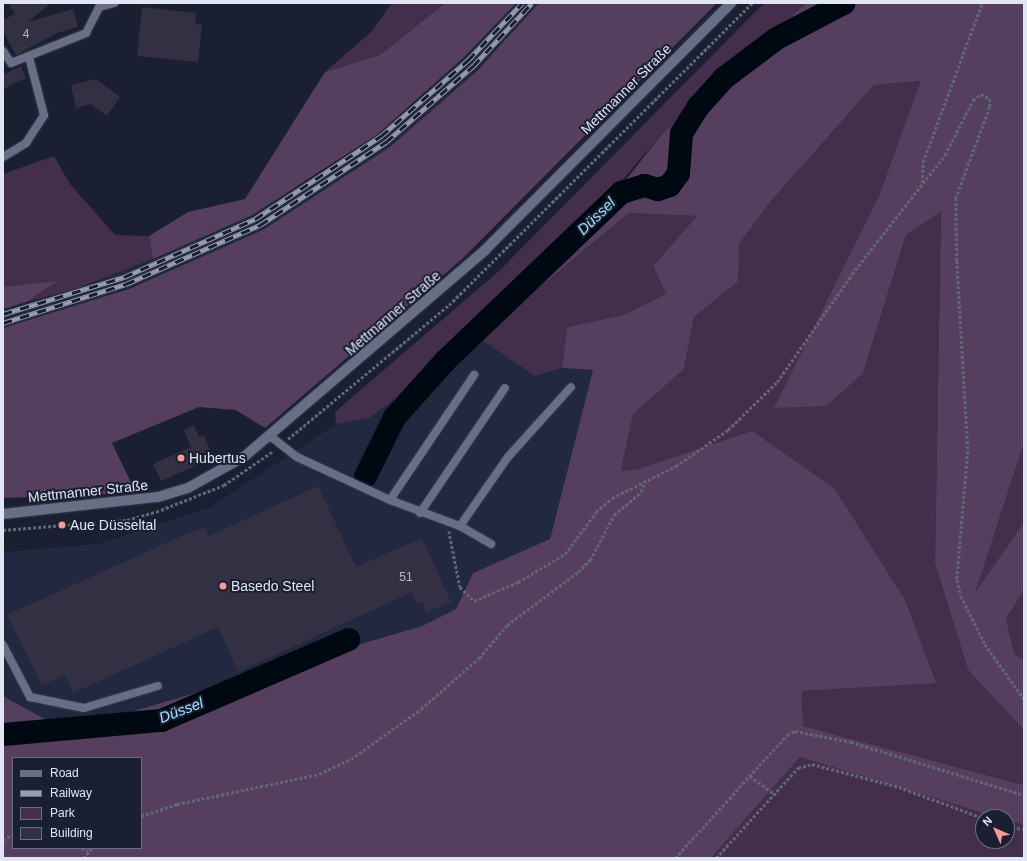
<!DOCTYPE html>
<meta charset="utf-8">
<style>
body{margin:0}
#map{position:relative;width:1027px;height:861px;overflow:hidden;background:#1a1f32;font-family:Arial,sans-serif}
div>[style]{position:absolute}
.built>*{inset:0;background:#212840}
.green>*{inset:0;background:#432f4c}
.forest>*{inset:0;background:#563e5f}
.river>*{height:23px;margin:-11.5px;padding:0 11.5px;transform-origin:11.5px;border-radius:11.5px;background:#000911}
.building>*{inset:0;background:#343044}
.path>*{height:2.5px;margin-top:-1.25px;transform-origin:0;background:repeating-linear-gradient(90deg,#616676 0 3px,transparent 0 5px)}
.roads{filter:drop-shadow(0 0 1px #363a49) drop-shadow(0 0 1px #363a49)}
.lane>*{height:8px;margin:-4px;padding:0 4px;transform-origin:4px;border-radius:4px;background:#676e85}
.secondary>*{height:10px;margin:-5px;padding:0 5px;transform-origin:5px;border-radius:5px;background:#676e85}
.rail>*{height:4.5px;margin-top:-2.25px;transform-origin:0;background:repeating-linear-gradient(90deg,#1a1f32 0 9px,#9a9ead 0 18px);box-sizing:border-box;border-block:1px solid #9a9ead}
.dots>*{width:11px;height:11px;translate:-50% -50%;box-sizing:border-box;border:2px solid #1a1f32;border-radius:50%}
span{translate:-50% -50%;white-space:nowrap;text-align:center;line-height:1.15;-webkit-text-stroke:4px #1a1f32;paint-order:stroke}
.number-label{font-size:12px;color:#b6b8c7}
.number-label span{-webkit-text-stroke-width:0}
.street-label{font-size:14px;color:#e2e6f3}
.poi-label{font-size:14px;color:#e2e6f3}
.left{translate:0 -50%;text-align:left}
.water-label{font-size:15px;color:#a2e0fb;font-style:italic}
.frame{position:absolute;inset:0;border:4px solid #e2e6f3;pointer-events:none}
.legend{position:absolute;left:12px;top:757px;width:130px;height:92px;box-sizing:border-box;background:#1a1f32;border:1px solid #6a6f7f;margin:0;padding:5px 7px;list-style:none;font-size:12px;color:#e2e6f3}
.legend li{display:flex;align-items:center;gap:8px;height:20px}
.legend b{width:20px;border:1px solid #6a6f7f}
.north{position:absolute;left:975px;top:809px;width:40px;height:40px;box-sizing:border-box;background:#1a1f32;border:1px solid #6a6f7f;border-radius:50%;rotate:315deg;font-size:11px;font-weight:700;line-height:16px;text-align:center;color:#e2e6f3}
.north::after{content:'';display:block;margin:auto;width:14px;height:18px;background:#f59b96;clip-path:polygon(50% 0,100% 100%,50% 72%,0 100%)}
</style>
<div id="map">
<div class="built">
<div style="clip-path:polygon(516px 3px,539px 3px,511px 36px,439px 107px,390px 147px,319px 195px,263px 230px,189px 265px,78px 307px,3px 328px,3px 309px,72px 290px,153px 259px,310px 180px,378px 134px,427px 92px)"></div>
<div style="clip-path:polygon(479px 337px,535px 376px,562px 368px,593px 370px,550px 539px,473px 573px,456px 609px,422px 626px,66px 731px,3px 696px,3px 552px,98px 544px,211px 507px,336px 424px,369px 418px)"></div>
</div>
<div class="green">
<div style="clip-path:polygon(392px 3px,445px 3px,380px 55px,325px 72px,371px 32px)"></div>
<div style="clip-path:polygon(764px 3px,806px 3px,661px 135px,505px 316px,629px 213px,697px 216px,653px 266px,666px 294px,623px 315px,567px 327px,562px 368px,535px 376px,479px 338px,369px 418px,336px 424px,335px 412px,499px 271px)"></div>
<div style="clip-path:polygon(922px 81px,879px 196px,863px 373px,906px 235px,941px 210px,935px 563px,968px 670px,1024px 730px,1024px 785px,803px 726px,802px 691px,936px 682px,639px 469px,621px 471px,633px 414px,684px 369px,694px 317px,737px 281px,739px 244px,771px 201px,874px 85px)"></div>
<div style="clip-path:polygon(54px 156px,70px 184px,115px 235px,149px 236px,153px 259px,72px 290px,26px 302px,58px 282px,3px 287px,3px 174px)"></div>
<div style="clip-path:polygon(1024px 443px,1024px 522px,974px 595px)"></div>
<div style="clip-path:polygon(1024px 590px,1024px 661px,1014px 653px,1006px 619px)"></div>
<div style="clip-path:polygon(800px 757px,1001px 817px,983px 817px,983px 841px,1007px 841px,1007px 819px,1024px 825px,1024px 858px,711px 858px)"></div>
</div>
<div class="forest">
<div style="clip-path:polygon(445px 3px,516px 3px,464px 57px,378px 134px,252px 215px,153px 259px,149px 236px,188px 212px,245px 199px,325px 72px,380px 55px)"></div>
<div style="clip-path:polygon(539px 3px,717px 3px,462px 259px,265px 428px,236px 410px,199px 407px,112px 443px,136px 493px,3px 498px,3px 328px,129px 289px,263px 230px,390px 147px,478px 70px)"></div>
<div style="clip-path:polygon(evenodd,806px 3px,1024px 3px,1024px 443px,975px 593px,1024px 522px,1024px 590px,1006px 619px,1014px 653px,1024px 661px,1024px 730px,968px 670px,935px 563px,941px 211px,906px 235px,863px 373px,826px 406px,774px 408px,879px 196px,921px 81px,874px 85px,771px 201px,739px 244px,738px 281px,694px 317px,684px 369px,633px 414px,621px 471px,639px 469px,752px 431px,834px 488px,905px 600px,936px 683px,802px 691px,803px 726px,1024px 785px,1024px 825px,800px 757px,711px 858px,3px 858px,3px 696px,66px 731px,422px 626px,456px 609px,473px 573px,550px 539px,593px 370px,562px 368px,567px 327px,623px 315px,666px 294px,653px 266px,697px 216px,629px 213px,505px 316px,499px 296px,629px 176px,661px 135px,806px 3px,13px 758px,141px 758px,141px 848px,13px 848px,13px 758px)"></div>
<div style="clip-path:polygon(59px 281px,26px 302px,3px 309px,3px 287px)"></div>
</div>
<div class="river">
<div style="left:365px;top:476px;width:66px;rotate:-63.8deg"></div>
<div style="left:394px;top:417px;width:75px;rotate:-48.2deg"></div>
<div style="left:444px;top:361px;width:245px;rotate:-43.7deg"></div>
<div style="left:621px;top:192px;width:24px;rotate:-17deg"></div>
<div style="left:644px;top:185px;width:14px;rotate:17deg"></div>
<div style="left:657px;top:189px;width:13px;rotate:-18deg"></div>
<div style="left:669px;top:185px;width:15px;rotate:-53deg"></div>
<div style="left:678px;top:173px;width:40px;rotate:-85.7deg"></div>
<div style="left:681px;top:133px;width:32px;rotate:-58deg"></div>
<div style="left:698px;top:106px;width:38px;rotate:-48deg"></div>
<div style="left:723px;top:78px;width:66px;rotate:-37deg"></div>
<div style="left:776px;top:38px;width:76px;rotate:-27.6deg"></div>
<div style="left:3px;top:734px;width:159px;rotate:-5.1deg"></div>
<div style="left:161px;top:720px;width:204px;rotate:-23.4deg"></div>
</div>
<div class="building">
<div style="clip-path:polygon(8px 3px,51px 3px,28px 22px,73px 9px,78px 27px,57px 33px,16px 55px,3px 31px,3px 20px,15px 14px)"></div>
<div style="clip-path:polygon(142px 7px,196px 13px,195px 24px,202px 25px,198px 62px,137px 56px)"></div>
<div style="clip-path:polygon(21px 66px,26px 78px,3px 89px,3px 75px)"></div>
<div style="clip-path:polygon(96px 79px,120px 97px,107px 116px,91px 104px,76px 108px,71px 85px)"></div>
<div style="clip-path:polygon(194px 425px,199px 437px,204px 435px,213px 458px,161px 481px,153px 464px,191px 447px,184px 430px)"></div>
<div style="clip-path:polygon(318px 486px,356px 567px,422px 538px,451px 602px,427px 612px,422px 601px,417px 603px,412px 592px,238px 672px,218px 627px,73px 693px,65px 675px,42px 685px,7px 615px,179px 537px,205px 527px,209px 536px)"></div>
</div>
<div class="path">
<div style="left:922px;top:183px;width:21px;rotate:-87deg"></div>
<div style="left:923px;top:162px;width:170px;rotate:-69.6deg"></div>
<div style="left:288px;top:439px;width:209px;rotate:-39.8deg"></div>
<div style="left:449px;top:305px;width:428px;rotate:-44.9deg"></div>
<div style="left:3px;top:530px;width:124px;rotate:-4.6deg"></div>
<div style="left:127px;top:520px;width:35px;rotate:-16deg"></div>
<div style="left:161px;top:510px;width:68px;rotate:-21.6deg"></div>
<div style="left:224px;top:485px;width:60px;rotate:-34.8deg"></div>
<div style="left:449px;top:531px;width:57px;rotate:78.9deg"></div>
<div style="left:460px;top:587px;width:20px;rotate:45deg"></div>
<div style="left:474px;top:601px;width:48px;rotate:-23.4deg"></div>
<div style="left:518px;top:582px;width:55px;rotate:-30.8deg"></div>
<div style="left:565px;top:554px;width:52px;rotate:-53.6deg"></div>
<div style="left:596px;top:512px;width:21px;rotate:-41deg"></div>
<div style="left:612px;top:498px;width:72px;rotate:-26.6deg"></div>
<div style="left:676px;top:466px;width:63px;rotate:-34.7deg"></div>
<div style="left:728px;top:430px;width:69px;rotate:-44.4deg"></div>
<div style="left:777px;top:382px;width:131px;rotate:-55.2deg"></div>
<div style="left:852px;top:274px;width:151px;rotate:-52deg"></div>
<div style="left:945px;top:155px;width:62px;rotate:-63deg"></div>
<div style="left:973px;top:100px;width:10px;rotate:-37deg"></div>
<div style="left:981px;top:94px;width:10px;rotate:29deg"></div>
<div style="left:990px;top:99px;width:8px;rotate:90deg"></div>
<div style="left:990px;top:107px;width:97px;rotate:110.5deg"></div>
<div style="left:956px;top:198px;width:63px;rotate:89.1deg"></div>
<div style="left:957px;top:261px;width:190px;rotate:86.7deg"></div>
<div style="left:968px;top:451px;width:129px;rotate:94.9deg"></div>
<div style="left:957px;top:580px;width:16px;rotate:76deg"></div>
<div style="left:961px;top:596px;width:54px;rotate:63.4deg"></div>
<div style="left:985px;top:644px;width:67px;rotate:54.7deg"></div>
<div style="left:750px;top:776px;width:31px;rotate:36deg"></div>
<div style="left:141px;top:816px;width:38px;rotate:-18deg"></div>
<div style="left:177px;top:804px;width:145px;rotate:-11.9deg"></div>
<div style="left:319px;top:774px;width:35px;rotate:-25deg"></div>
<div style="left:351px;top:759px;width:86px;rotate:-35.5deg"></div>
<div style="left:421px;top:709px;width:77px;rotate:-41.3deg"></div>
<div style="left:479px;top:658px;width:43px;rotate:-49.7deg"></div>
<div style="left:507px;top:625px;width:89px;rotate:-36.7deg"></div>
<div style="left:578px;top:572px;width:17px;rotate:-45deg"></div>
<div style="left:590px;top:560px;width:51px;rotate:-61.9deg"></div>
<div style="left:614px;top:515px;width:35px;rotate:-40deg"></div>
<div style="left:641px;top:492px;width:12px;rotate:-70deg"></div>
<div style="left:1007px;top:827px;width:17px;rotate:7deg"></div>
<div style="left:3px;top:840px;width:12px;rotate:-31deg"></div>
<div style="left:82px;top:848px;width:7px;rotate:27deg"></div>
<div style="left:83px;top:858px;width:13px;rotate:-48deg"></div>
<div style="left:675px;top:858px;width:166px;rotate:-47.7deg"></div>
<div style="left:787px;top:735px;width:9px;rotate:-27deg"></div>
<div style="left:795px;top:731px;width:57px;rotate:11.1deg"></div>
<div style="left:851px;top:742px;width:181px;rotate:17deg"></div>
<div style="left:716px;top:858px;width:122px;rotate:-47.7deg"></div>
<div style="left:798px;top:768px;width:15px;rotate:-16deg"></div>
<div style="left:812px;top:764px;width:90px;rotate:14.8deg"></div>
<div style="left:899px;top:787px;width:90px;rotate:20.3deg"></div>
</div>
<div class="roads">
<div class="lane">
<div style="left:3px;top:51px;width:14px;rotate:56deg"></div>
<div style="left:11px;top:63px;width:81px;rotate:-21.8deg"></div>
<div style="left:86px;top:33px;width:29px;rotate:-63deg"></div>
<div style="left:99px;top:7px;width:16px;rotate:-15deg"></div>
<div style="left:3px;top:157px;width:27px;rotate:-31deg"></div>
<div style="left:26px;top:143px;width:33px;rotate:-57deg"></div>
<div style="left:44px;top:115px;width:60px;rotate:-104.5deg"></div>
<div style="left:270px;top:436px;width:34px;rotate:38deg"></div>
<div style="left:297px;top:457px;width:102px;rotate:24.8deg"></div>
<div style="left:390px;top:500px;width:75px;rotate:20.4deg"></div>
<div style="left:460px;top:526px;width:36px;rotate:30deg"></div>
<div style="left:390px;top:500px;width:151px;rotate:-56.1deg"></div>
<div style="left:420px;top:513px;width:151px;rotate:-55.8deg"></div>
<div style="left:460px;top:526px;width:84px;rotate:-55.2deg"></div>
<div style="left:508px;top:457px;width:94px;rotate:-48deg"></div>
<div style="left:3px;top:645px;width:59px;rotate:62.6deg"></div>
<div style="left:30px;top:697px;width:55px;rotate:11.5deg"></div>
<div style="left:84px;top:708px;width:77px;rotate:-16.6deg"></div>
</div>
<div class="secondary">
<div style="left:3px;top:514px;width:156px;rotate:-6.3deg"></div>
<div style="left:158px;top:497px;width:31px;rotate:-17deg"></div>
<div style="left:188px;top:488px;width:65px;rotate:-29.3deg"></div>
<div style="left:245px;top:456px;width:316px;rotate:-40.6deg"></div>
<div style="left:485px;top:250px;width:349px;rotate:-45.1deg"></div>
</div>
</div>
<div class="rail">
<div style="left:3px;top:314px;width:127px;rotate:-17deg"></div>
<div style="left:124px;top:277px;width:143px;rotate:-23.9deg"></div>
<div style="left:255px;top:219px;width:151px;rotate:-33.4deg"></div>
<div style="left:381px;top:136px;width:116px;rotate:-41.1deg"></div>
<div style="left:468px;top:60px;width:79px;rotate:-46.5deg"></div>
<div style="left:3px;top:323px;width:129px;rotate:-17.6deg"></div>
<div style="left:126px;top:284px;width:146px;rotate:-23.8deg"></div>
<div style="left:260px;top:225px;width:151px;rotate:-33.4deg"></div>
<div style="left:386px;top:142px;width:116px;rotate:-41.1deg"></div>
<div style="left:473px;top:66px;width:86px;rotate:-46.9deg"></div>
</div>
<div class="dots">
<div style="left:181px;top:458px;background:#f59b96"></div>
<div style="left:62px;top:525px;background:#f59b96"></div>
<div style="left:223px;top:586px;background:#f59b96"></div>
</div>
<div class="number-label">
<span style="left:26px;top:35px">4</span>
<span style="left:406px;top:578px">51</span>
</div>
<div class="street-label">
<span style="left:626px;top:89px;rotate:-45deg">Mettmanner Straße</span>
<span style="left:393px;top:313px;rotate:-41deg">Mettmanner Straße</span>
<span style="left:88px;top:491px;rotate:-6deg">Mettmanner Straße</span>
</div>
<div class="poi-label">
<span class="left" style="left:189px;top:458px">Hubertus</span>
<span class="left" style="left:70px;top:525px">Aue Düsseltal</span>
<span class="left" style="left:231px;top:586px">Basedo Steel</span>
</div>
<div class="water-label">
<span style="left:596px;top:216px;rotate:-44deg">Düssel</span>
<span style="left:181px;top:710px;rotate:-21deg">Düssel</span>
</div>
<div class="frame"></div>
<ul class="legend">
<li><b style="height:5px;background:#676e85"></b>Road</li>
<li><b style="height:5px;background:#9a9ead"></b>Railway</li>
<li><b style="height:11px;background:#432f4c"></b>Park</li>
<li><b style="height:11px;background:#343044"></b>Building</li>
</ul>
<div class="north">N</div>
</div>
